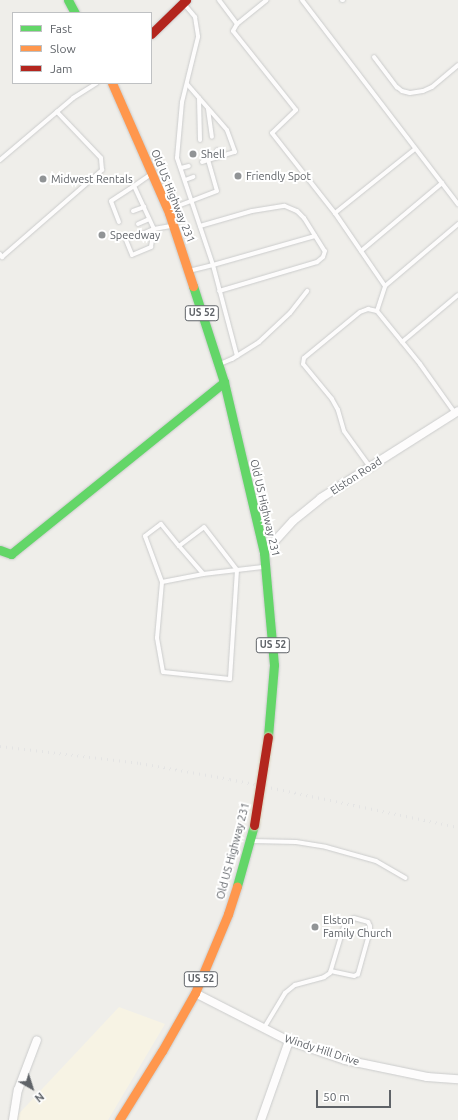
<!DOCTYPE html>
<style>
body{margin:0}
#map{position:relative;width:458px;height:1120px;overflow:hidden;background:#efeeea;font-family:Ubuntu,sans-serif}
div>[style]{position:absolute}
.commercial>*{inset:0;background:#f7f3e4}
.roads{filter:drop-shadow(0 0 1px #cbcccc) drop-shadow(0 0 1px #cbcccc)}
.lane>*{height:4px;margin:-2px;padding:0 2px;transform-origin:2px;border-radius:2px;background:#fdfcfc}
.street>*{height:8px;margin:-4px;padding:0 4px;transform-origin:4px;border-radius:4px;background:#fdfcfc}
.fast>*{height:9px;margin:-4.5px;padding:0 4.5px;transform-origin:4.5px;border-radius:4.5px;background:#63d668}
.slow>*{height:9px;margin:-4.5px;padding:0 4.5px;transform-origin:4.5px;border-radius:4.5px;background:#ff974d}
.jam>*{height:9px;margin:-4.5px;padding:0 4.5px;transform-origin:4.5px;border-radius:4.5px;background:#b3261e}
.rail>*{height:3px;margin-top:-1.5px;transform-origin:0;background:repeating-linear-gradient(90deg,#e4e4e4 0 1px,transparent 0 6px)}
.bridges{filter:drop-shadow(0 0 1px #d7ceb8) drop-shadow(0 0 1px #d7ceb8)}
.jam-bridge>*{height:9px;margin:-4.5px;padding:0 4.5px;transform-origin:4.5px;border-radius:4.5px;background:#b3261e}
.dots>*{width:11px;height:11px;translate:-50% -50%;box-sizing:border-box;border:2px solid #fff;border-radius:50%}
span{translate:-50% -50%;white-space:nowrap;text-align:center;line-height:1.15;-webkit-text-stroke:4px #fff;paint-order:stroke}
.shield-label span{padding:1px 3px;background:#fff;border:1px solid;border-radius:3px;-webkit-text-stroke-width:0}
.shield-label{font-size:10px;color:#5f6368;font-weight:700}
.poi-label{font-size:11px;color:#5f6368}
.left{translate:0 -50%;text-align:left}
.street-label{font-size:11px;color:#5f6368}
.legend{position:absolute;left:12px;top:12px;width:140px;height:72px;box-sizing:border-box;background:#fff;border:1px solid #bfc1c3;margin:0;padding:5px 7px;list-style:none;font-size:12px;color:#5f6368}
.legend li{display:flex;align-items:center;gap:8px;height:20px}
.legend b{width:20px;border:1px solid #bfc1c3}
.north{position:absolute;left:12px;top:1068px;width:40px;height:40px;-webkit-text-stroke:3px #fff;paint-order:stroke;rotate:141deg;font-size:11px;font-weight:700;line-height:16px;text-align:center;color:#5f6368}
.north::after{content:'';display:block;margin:auto;width:14px;height:18px;background:#5f6368;clip-path:polygon(50% 0,100% 100%,50% 72%,0 100%)}
.scale{position:absolute;left:316px;top:1090px;width:75px;height:18px;box-sizing:border-box;border:2px solid #5f6368;border-top:0;padding-left:5px;font-size:12px;line-height:14px;white-space:nowrap;color:#5f6368;-webkit-text-stroke:3px #fff;paint-order:stroke}
</style>
<div id="map">
<div class="commercial">
<div style="clip-path:polygon(119px 1007px,165px 1024px,108px 1120px,13px 1120px)"></div>
</div>
<div class="roads">
<div class="lane">
<div style="left:219px;top:0;width:30px;rotate:53deg"></div>
<div style="left:237px;top:24px;width:38px;rotate:-39deg"></div>
<div style="left:302px;top:0;width:257px;rotate:52.6deg"></div>
<div style="left:342px;top:0;width:1px"></div>
<div style="left:185px;top:5px;width:16px;rotate:50deg"></div>
<div style="left:195px;top:17px;width:20px;rotate:81deg"></div>
<div style="left:198px;top:37px;width:67px;rotate:103.8deg"></div>
<div style="left:182px;top:102px;width:56px;rotate:95.1deg"></div>
<div style="left:177px;top:158px;width:113px;rotate:71.4deg"></div>
<div style="left:213px;top:265px;width:25px;rotate:166deg"></div>
<div style="left:237px;top:24px;width:8px;rotate:120deg"></div>
<div style="left:233px;top:31px;width:101px;rotate:51.4deg"></div>
<div style="left:296px;top:110px;width:33px;rotate:136deg"></div>
<div style="left:272px;top:133px;width:102px;rotate:51.8deg"></div>
<div style="left:335px;top:213px;width:88px;rotate:55.6deg"></div>
<div style="left:374px;top:57px;width:38px;rotate:53deg"></div>
<div style="left:397px;top:87px;width:6px;rotate:39deg"></div>
<div style="left:402px;top:91px;width:8px;rotate:14deg"></div>
<div style="left:410px;top:93px;width:13px;rotate:-9deg"></div>
<div style="left:423px;top:91px;width:10px;rotate:-24deg"></div>
<div style="left:432px;top:87px;width:34px;rotate:-40deg"></div>
<div style="left:199px;top:98px;width:42px;rotate:88.6deg"></div>
<div style="left:208px;top:109px;width:28px;rotate:82deg"></div>
<div style="left:217px;top:150px;width:7px;rotate:63deg"></div>
<div style="left:0;top:160px;width:96px;rotate:-40.3deg"></div>
<div style="left:73px;top:98px;width:28px;rotate:-32deg"></div>
<div style="left:202px;top:162px;width:6px;rotate:-18deg"></div>
<div style="left:208px;top:160px;width:8px;rotate:-113deg"></div>
<div style="left:181px;top:168px;width:8px;rotate:-14deg"></div>
<div style="left:185px;top:180px;width:9px;rotate:-21deg"></div>
<div style="left:170px;top:209px;width:50px;rotate:-21deg"></div>
<div style="left:217px;top:191px;width:32px;rotate:-106deg"></div>
<div style="left:208px;top:160px;width:28px;rotate:-17deg"></div>
<div style="left:235px;top:152px;width:23px;rotate:-110deg"></div>
<div style="left:227px;top:130px;width:61px;rotate:-131deg"></div>
<div style="left:133px;top:211px;width:12px;rotate:-20deg"></div>
<div style="left:335px;top:213px;width:102px;rotate:-38.7deg"></div>
<div style="left:119px;top:222px;width:22px;rotate:-111deg"></div>
<div style="left:111px;top:201px;width:27px;rotate:-33deg"></div>
<div style="left:138px;top:224px;width:12px;rotate:-24deg"></div>
<div style="left:200px;top:226px;width:54px;rotate:-16.1deg"></div>
<div style="left:252px;top:211px;width:33px;rotate:-9deg"></div>
<div style="left:285px;top:206px;width:13px;rotate:23deg"></div>
<div style="left:297px;top:211px;width:10px;rotate:45deg"></div>
<div style="left:304px;top:218px;width:39px;rotate:58deg"></div>
<div style="left:325px;top:251px;width:6px;rotate:108deg"></div>
<div style="left:323px;top:257px;width:8px;rotate:140deg"></div>
<div style="left:317px;top:262px;width:102px;rotate:163.5deg"></div>
<div style="left:142px;top:234px;width:13px;rotate:-23deg"></div>
<div style="left:154px;top:229px;width:47px;rotate:-114.9deg"></div>
<div style="left:134px;top:186px;width:19px;rotate:-35deg"></div>
<div style="left:126px;top:240px;width:16px;rotate:68deg"></div>
<div style="left:132px;top:255px;width:21px;rotate:-23deg"></div>
<div style="left:151px;top:247px;width:18px;rotate:-81deg"></div>
<div style="left:154px;top:229px;width:17px;rotate:-10deg"></div>
<div style="left:361px;top:251px;width:106px;rotate:-40deg"></div>
<div style="left:0;top:254px;width:4px;rotate:56deg"></div>
<div style="left:2px;top:257px;width:133px;rotate:-41deg"></div>
<div style="left:102px;top:170px;width:12px;rotate:-95deg"></div>
<div style="left:101px;top:158px;width:64px;rotate:-133.7deg"></div>
<div style="left:377px;top:311px;width:26px;rotate:-72deg"></div>
<div style="left:385px;top:286px;width:96px;rotate:-40.3deg"></div>
<div style="left:402px;top:342px;width:73px;rotate:-40deg"></div>
<div style="left:237px;top:356px;width:94px;rotate:-104.8deg"></div>
<div style="left:213px;top:265px;width:106px;rotate:-15.9deg"></div>
<div style="left:220px;top:364px;width:13px;rotate:-23deg"></div>
<div style="left:232px;top:359px;width:32px;rotate:-32deg"></div>
<div style="left:259px;top:342px;width:42px;rotate:-43.1deg"></div>
<div style="left:290px;top:313px;width:28px;rotate:-52deg"></div>
<div style="left:370px;top:467px;width:44px;rotate:-125.8deg"></div>
<div style="left:344px;top:431px;width:22px;rotate:-106deg"></div>
<div style="left:338px;top:410px;width:13px;rotate:-119deg"></div>
<div style="left:332px;top:399px;width:45px;rotate:-129.6deg"></div>
<div style="left:303px;top:364px;width:6px;rotate:-81deg"></div>
<div style="left:304px;top:358px;width:72px;rotate:-39.4deg"></div>
<div style="left:360px;top:312px;width:9px;rotate:-21deg"></div>
<div style="left:368px;top:309px;width:9px;rotate:13deg"></div>
<div style="left:377px;top:311px;width:68px;rotate:50.9deg"></div>
<div style="left:420px;top:364px;width:60px;rotate:54.5deg"></div>
<div style="left:179px;top:546px;width:31px;rotate:-37deg"></div>
<div style="left:204px;top:527px;width:54px;rotate:52.5deg"></div>
<div style="left:237px;top:570px;width:109px;rotate:93.7deg"></div>
<div style="left:230px;top:679px;width:67px;rotate:-174deg"></div>
<div style="left:163px;top:672px;width:35px;rotate:-100deg"></div>
<div style="left:157px;top:638px;width:56px;rotate:-84.9deg"></div>
<div style="left:162px;top:582px;width:49px;rotate:-110.3deg"></div>
<div style="left:145px;top:536px;width:20px;rotate:-37deg"></div>
<div style="left:161px;top:524px;width:28px;rotate:51deg"></div>
<div style="left:179px;top:546px;width:37px;rotate:49deg"></div>
<div style="left:162px;top:582px;width:42px;rotate:-11deg"></div>
<div style="left:203px;top:574px;width:60px;rotate:-6.7deg"></div>
<div style="left:252px;top:841px;width:44px;rotate:1.3deg"></div>
<div style="left:296px;top:842px;width:30px;rotate:9deg"></div>
<div style="left:326px;top:847px;width:52px;rotate:15.6deg"></div>
<div style="left:376px;top:861px;width:34px;rotate:30deg"></div>
<div style="left:264px;top:1028px;width:41px;rotate:-59deg"></div>
<div style="left:285px;top:993px;width:13px;rotate:-39deg"></div>
<div style="left:295px;top:985px;width:30px;rotate:-15deg"></div>
<div style="left:324px;top:977px;width:7px;rotate:-34deg"></div>
<div style="left:330px;top:973px;width:52px;rotate:-73.3deg"></div>
<div style="left:345px;top:923px;width:10px;rotate:-29deg"></div>
<div style="left:354px;top:918px;width:15px;rotate:16deg"></div>
<div style="left:368px;top:922px;width:4px;rotate:63deg"></div>
<div style="left:370px;top:926px;width:5px;rotate:90deg"></div>
<div style="left:370px;top:931px;width:45px;rotate:105.6deg"></div>
<div style="left:358px;top:974px;width:4px;rotate:153deg"></div>
<div style="left:354px;top:976px;width:24px;rotate:-168deg"></div>
</div>
<div class="street">
<div style="left:264px;top:553px;width:43px;rotate:-47.8deg"></div>
<div style="left:293px;top:521px;width:36px;rotate:-39deg"></div>
<div style="left:321px;top:498px;width:162px;rotate:-32.4deg"></div>
<div style="left:195px;top:993px;width:106px;rotate:27.1deg"></div>
<div style="left:289px;top:1041px;width:59px;rotate:18.7deg"></div>
<div style="left:345px;top:1060px;width:84px;rotate:11.7deg"></div>
<div style="left:427px;top:1077px;width:31px;rotate:4deg"></div>
<div style="left:13px;top:1120px;width:30px;rotate:-81deg"></div>
<div style="left:18px;top:1090px;width:53px;rotate:-69.2deg"></div>
<div style="left:261px;top:1120px;width:84px;rotate:-70.5deg"></div>
</div>
<div class="fast">
<div style="left:68px;top:0;width:15px;rotate:62deg"></div>
<div style="left:193px;top:286px;width:101px;rotate:72.1deg"></div>
<div style="left:224px;top:382px;width:176px;rotate:76.8deg"></div>
<div style="left:264px;top:553px;width:112px;rotate:84.9deg"></div>
<div style="left:274px;top:665px;width:72px;rotate:94.8deg"></div>
<div style="left:0;top:550px;width:12px;rotate:20deg"></div>
<div style="left:11px;top:554px;width:274px;rotate:-38.9deg"></div>
<div style="left:237px;top:886px;width:63px;rotate:-74.4deg"></div>
</div>
<div class="slow">
<div style="left:112px;top:83px;width:142px;rotate:66.3deg"></div>
<div style="left:169px;top:213px;width:77px;rotate:71.8deg"></div>
<div style="left:119px;top:1120px;width:81px;rotate:-58.1deg"></div>
<div style="left:162px;top:1051px;width:67px;rotate:-60.4deg"></div>
<div style="left:195px;top:993px;width:86px;rotate:-67.3deg"></div>
<div style="left:228px;top:914px;width:29px;rotate:-72deg"></div>
</div>
<div class="jam">
<div style="left:151px;top:34px;width:49px;rotate:-44.2deg"></div>
</div>
</div>
<div class="rail">
<div style="left:0;top:746px;width:141px;rotate:6.9deg"></div>
<div style="left:140px;top:763px;width:91px;rotate:10.1deg"></div>
<div style="left:230px;top:779px;width:233px;rotate:11.9deg"></div>
</div>
<div class="bridges">
<div class="jam-bridge">
<div style="left:254px;top:825px;width:89px;rotate:-81deg"></div>
</div>
</div>
<div class="dots">
<div style="left:193px;top:154px;background:#919496"></div>
<div style="left:238px;top:176px;background:#919496"></div>
<div style="left:43px;top:179px;background:#919496"></div>
<div style="left:102px;top:235px;background:#919496"></div>
<div style="left:315px;top:927px;background:#919496"></div>
</div>
<div class="shield-label">
<span style="left:202px;top:313px">US 52</span>
<span style="left:273px;top:645px">US 52</span>
<span style="left:201px;top:979px">US 52</span>
</div>
<div class="poi-label">
<span class="left" style="left:201px;top:154px">Shell</span>
<span class="left" style="left:246px;top:176px">Friendly Spot</span>
<span class="left" style="left:51px;top:179px">Midwest Rentals</span>
<span class="left" style="left:110px;top:235px">Speedway</span>
<span class="left" style="left:323px;top:927px">Elston<br>Family Church</span>
</div>
<div class="street-label">
<span style="left:173px;top:196px;rotate:68deg">Old US Highway 231</span>
<span style="left:356px;top:476px;rotate:-33deg">Elston Road</span>
<span style="left:265px;top:508px;rotate:77deg">Old US Highway 231</span>
<span style="left:233px;top:851px;rotate:-75deg">Old US Highway 231</span>
<span style="left:322px;top:1050px;rotate:18deg">Windy Hill Drive</span>
</div>
<ul class="legend">
<li><b style="height:5px;background:#63d668"></b>Fast</li>
<li><b style="height:5px;background:#ff974d"></b>Slow</li>
<li><b style="height:5px;background:#b3261e"></b>Jam</li>
</ul>
<div class="north">N</div>
<div class="scale">50 m</div>
</div>
